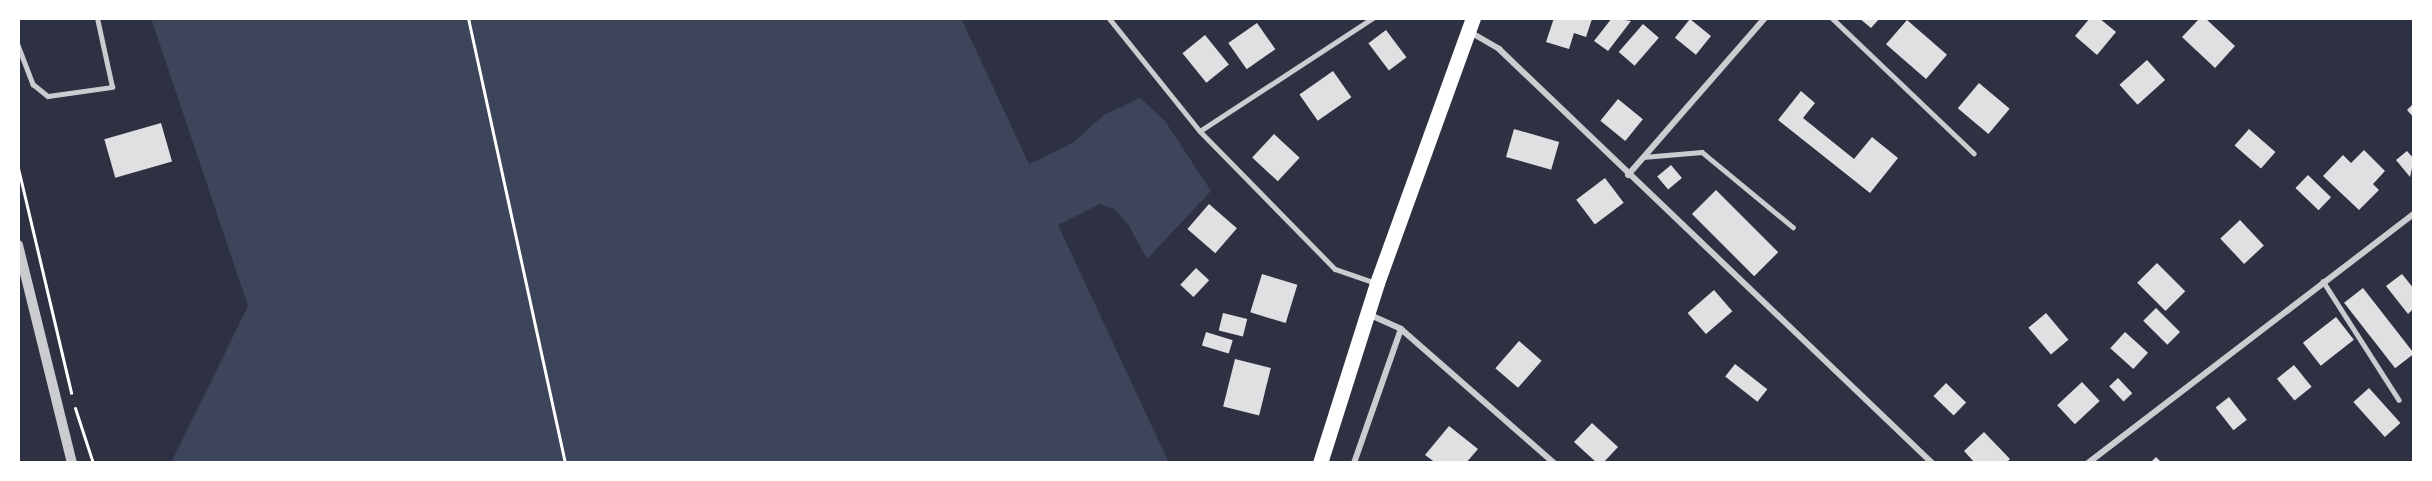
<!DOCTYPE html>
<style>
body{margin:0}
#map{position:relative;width:2432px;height:481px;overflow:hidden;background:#2d3142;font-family:"Alegreya Sans",sans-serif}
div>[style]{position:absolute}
.green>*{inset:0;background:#3c4559}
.building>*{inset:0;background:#e0e0e3;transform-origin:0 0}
.path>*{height:3px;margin:-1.5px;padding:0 1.5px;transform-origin:1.5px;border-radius:1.5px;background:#fff}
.service>*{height:4.5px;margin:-2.25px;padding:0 2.25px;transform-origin:2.25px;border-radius:2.25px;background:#caccd0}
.minor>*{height:6px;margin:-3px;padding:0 3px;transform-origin:3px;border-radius:3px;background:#caccd0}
.tertiary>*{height:10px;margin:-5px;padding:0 5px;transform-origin:5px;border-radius:5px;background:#caccd0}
.primary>*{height:15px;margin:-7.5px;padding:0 7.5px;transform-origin:7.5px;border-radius:7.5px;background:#fff}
span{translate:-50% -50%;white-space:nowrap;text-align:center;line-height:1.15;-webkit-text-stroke:4.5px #fff;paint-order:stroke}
.frame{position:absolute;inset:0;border:20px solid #fff;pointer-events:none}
</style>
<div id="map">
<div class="green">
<div style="clip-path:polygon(151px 18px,961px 18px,1029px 164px,1071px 144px,1104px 115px,1140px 98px,1165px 121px,1211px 191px,1147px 259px,1128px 224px,1114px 209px,1100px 204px,1058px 225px,1169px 463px,171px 463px,248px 306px)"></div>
</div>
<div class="building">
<div style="clip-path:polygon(1554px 18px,1589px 18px,1592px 19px,1586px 37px,1574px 33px,1569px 49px,1546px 42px)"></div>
<div style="clip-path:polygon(1612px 18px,1631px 21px,1608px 51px,1594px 41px)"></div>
<div style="clip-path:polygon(1859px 18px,1880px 18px,1871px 28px)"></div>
<div style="clip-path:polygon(2090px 18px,2099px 18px,2116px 32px,2097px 55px,2075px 36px)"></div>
<div style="clip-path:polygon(2200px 18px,2205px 18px,2235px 46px,2215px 68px,2182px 37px)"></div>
<div style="left:1690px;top:19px;width:27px;height:24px;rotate:39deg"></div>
<div style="left:1907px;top:20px;width:53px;height:32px;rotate:41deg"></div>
<div style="left:1257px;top:23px;width:32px;height:35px;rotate:55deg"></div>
<div style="left:1643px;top:24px;width:21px;height:37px;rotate:41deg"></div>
<div style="left:1386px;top:30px;width:34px;height:22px;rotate:53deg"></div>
<div style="left:1205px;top:35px;width:38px;height:29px;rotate:51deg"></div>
<div style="left:2147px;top:60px;width:27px;height:37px;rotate:48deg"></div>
<div style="left:1333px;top:71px;width:32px;height:41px;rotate:55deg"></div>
<div style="left:1979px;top:83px;width:40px;height:33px;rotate:40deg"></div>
<div style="clip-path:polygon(1801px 91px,1815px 103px,1803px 118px,1854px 159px,1872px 137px,1898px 158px,1870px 193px,1778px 120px)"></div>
<div style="left:1618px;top:99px;width:32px;height:28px;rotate:39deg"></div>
<div style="clip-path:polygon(2414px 103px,2414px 118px,2407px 110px)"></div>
<div style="left:161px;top:123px;width:40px;height:59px;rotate:74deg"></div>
<div style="left:1514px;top:129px;width:47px;height:29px;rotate:16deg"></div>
<div style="left:2249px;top:129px;width:35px;height:22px;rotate:41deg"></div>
<div style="left:1274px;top:134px;width:35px;height:32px;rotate:43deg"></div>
<div style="clip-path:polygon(2364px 150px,2385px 171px,2373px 184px,2379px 190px,2359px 210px,2323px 176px,2343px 155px,2351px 163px)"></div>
<div style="clip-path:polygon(2407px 151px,2414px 159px,2410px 177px,2396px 160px)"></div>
<div style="left:1671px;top:165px;width:17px;height:18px;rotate:50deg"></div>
<div style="left:2308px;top:175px;width:32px;height:18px;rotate:44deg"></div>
<div style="left:1605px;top:178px;width:31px;height:36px;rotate:53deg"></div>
<div style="left:1716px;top:190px;width:88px;height:34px;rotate:45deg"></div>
<div style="left:1209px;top:204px;width:37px;height:33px;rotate:41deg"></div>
<div style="left:2240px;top:220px;width:35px;height:27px;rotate:47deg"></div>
<div style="left:2157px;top:263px;width:40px;height:28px;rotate:45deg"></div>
<div style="left:1196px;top:268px;width:18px;height:23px;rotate:43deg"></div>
<div style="left:1262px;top:274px;width:37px;height:40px;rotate:17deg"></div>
<div style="clip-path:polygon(2402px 274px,2414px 289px,2414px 308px,2408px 314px,2386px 286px)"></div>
<div style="left:2363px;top:288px;width:83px;height:24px;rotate:52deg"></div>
<div style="left:1714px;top:290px;width:28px;height:35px;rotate:49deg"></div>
<div style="left:2156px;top:308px;width:34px;height:18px;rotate:45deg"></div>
<div style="left:1223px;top:313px;width:25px;height:18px;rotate:14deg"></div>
<div style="left:2046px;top:313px;width:35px;height:23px;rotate:50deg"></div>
<div style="left:2336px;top:317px;width:29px;height:42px;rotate:52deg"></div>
<div style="left:1206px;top:332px;width:28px;height:14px;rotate:17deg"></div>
<div style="left:2125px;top:332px;width:31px;height:22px;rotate:42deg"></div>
<div style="left:1519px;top:341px;width:30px;height:36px;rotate:41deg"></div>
<div style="left:1235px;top:359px;width:37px;height:49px;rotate:14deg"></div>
<div style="left:1735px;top:364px;width:41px;height:16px;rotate:38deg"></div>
<div style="left:2294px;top:365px;width:28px;height:22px;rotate:51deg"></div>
<div style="left:2118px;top:378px;width:21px;height:12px;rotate:47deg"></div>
<div style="left:2082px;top:382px;width:26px;height:34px;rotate:47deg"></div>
<div style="left:1946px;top:383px;width:28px;height:18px;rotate:44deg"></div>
<div style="left:2369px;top:388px;width:47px;height:21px;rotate:48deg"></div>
<div style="left:2229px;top:397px;width:29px;height:17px;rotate:52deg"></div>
<div style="clip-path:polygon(1592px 423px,1618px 447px,1603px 463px,1597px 463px,1574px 442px)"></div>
<div style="clip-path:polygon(1449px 426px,1478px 449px,1466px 463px,1436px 463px,1425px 455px)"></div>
<div style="clip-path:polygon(1984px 432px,2010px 459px,2006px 463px,1975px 463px,1964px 451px)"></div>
<div style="clip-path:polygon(2156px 457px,2162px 463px,2150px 463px)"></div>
</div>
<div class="path">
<div style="left:468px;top:18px;width:455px;rotate:77.7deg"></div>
<div style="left:18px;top:168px;width:231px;rotate:76.7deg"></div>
<div style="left:75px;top:408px;width:58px;rotate:71.9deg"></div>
</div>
<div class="service">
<div style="left:1109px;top:18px;width:145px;rotate:51.2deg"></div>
<div style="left:1200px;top:131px;width:193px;rotate:45.6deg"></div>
<div style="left:1335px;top:269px;width:43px;rotate:18.9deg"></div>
<div style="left:1832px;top:18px;width:196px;rotate:43.6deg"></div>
<div style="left:2144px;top:18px;width:1px"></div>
<div style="left:18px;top:45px;width:42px;rotate:69deg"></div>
<div style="left:33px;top:84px;width:19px;rotate:39deg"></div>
<div style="left:48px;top:96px;width:65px;rotate:-8deg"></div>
<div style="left:112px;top:87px;width:71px;rotate:-102.3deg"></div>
<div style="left:1200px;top:131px;width:207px;rotate:-33.2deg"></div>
<div style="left:1643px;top:157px;width:59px;rotate:-4.8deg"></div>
<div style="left:1702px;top:152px;width:118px;rotate:39.5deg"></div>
<div style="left:2323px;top:281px;width:141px;rotate:57.4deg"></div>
</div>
<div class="minor">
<div style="left:1470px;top:32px;width:34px;rotate:30deg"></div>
<div style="left:1499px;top:49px;width:599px;rotate:43.71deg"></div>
<div style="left:1628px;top:175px;width:208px;rotate:-48.9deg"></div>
<div style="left:1368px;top:314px;width:36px;rotate:24deg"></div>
<div style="left:1401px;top:329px;width:203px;rotate:41.2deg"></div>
<div style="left:1354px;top:463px;width:142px;rotate:-70.7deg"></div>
<div style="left:2088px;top:463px;width:410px;rotate:-37.4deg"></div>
</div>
<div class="tertiary">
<div style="left:18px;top:245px;width:225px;rotate:76.1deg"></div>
</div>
<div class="primary">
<div style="left:1320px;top:463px;width:189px;rotate:-72.4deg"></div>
<div style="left:1377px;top:283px;width:282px;rotate:-70.1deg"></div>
</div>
<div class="frame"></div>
</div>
